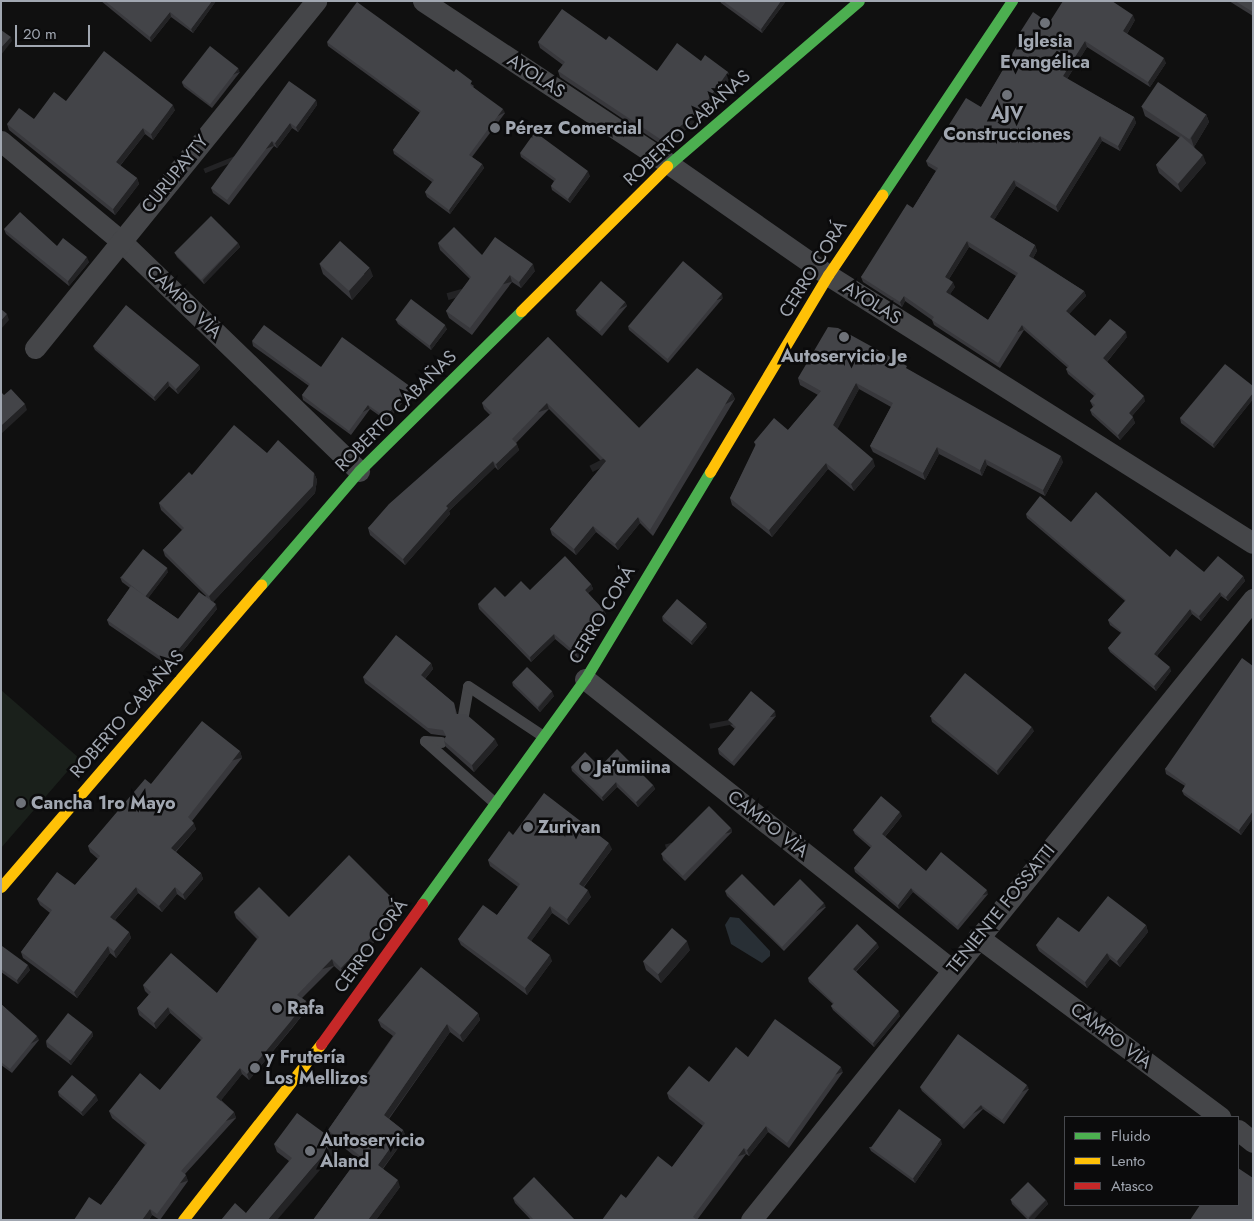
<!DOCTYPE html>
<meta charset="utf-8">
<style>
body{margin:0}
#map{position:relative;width:1254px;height:1221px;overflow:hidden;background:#101010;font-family:Jost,sans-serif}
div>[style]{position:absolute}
.green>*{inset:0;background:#1a201b}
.water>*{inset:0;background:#282f35}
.lane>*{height:11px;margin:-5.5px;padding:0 5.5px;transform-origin:5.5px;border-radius:5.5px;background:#454649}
.street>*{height:21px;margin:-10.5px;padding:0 10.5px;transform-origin:10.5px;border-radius:10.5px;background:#454649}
.fast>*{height:11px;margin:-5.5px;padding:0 5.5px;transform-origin:5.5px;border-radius:5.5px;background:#4caf50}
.slow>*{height:11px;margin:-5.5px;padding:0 5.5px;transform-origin:5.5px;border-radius:5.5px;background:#ffc107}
.jam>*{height:11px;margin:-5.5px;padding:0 5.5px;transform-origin:5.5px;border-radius:5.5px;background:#c62828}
.wall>*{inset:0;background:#38383c}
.shaded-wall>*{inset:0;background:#232325;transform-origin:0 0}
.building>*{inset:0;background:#434448;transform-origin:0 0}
.dots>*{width:14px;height:14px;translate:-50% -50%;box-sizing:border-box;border:2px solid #0b0b0c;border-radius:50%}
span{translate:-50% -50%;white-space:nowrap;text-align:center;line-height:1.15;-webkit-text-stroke:5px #0b0b0c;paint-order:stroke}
.poi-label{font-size:18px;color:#a1a7b1;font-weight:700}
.left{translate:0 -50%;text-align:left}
.street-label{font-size:18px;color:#a1a7b1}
.frame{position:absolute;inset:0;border:2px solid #a1a7b1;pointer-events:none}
.legend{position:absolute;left:1064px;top:1116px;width:175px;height:90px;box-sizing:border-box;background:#0b0b0c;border:1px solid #47494e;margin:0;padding:6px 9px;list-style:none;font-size:15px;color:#a1a7b1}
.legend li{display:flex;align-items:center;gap:10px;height:25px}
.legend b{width:25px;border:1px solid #47494e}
.scale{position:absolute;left:15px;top:25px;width:75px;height:22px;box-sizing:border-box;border:2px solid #a1a7b1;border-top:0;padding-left:6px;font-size:15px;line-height:18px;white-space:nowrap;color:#a1a7b1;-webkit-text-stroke:4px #0b0b0c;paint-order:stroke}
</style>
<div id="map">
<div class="green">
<div style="clip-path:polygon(1px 690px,79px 758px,1px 848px)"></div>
</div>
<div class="water">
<div style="clip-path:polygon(730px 917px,739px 918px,770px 951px,770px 956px,762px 963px,731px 944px,725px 925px)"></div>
</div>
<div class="lane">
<div style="left:463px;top:715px;width:29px;rotate:-80deg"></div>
<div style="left:468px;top:686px;width:90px;rotate:33.7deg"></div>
<div style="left:441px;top:742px;width:16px;rotate:-176deg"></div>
<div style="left:425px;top:741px;width:94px;rotate:41.5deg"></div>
</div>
<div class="street">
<div style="left:423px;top:1px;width:295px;rotate:33.5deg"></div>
<div style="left:669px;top:164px;width:194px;rotate:34.9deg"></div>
<div style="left:828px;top:275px;width:502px;rotate:32.24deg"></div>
<div style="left:1px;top:141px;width:156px;rotate:39.8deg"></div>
<div style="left:121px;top:241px;width:331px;rotate:44deg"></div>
<div style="left:35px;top:348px;width:447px;rotate:-51deg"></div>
<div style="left:585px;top:679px;width:467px;rotate:38.4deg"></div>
<div style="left:978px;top:937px;width:302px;rotate:36.6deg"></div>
<div style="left:1238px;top:1130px;width:19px;rotate:39deg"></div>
<div style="left:751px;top:1220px;width:799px;rotate:-51.05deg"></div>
</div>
<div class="fast">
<div style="left:667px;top:166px;width:253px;rotate:-40.7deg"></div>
<div style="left:882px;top:195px;width:234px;rotate:-56.2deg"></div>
<div style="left:261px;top:585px;width:150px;rotate:-49.3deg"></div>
<div style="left:359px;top:471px;width:228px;rotate:-44.6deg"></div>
<div style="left:422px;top:904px;width:278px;rotate:-54.1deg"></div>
<div style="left:585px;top:679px;width:242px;rotate:-58.9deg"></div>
</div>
<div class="slow">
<div style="left:521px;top:311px;width:206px;rotate:-44.8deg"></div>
<div style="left:710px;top:472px;width:230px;rotate:-59.1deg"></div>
<div style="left:828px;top:275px;width:97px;rotate:-56deg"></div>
<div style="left:1px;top:887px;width:399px;rotate:-49.3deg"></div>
<div style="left:183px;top:1220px;width:224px;rotate:-51.9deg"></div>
</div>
<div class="jam">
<div style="left:321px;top:1044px;width:173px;rotate:-54.2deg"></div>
</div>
<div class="wall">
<div style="clip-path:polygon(101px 1px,216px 1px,193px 33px,171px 17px,151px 42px)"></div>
<div style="clip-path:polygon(720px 1px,786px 1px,762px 33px,721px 3px)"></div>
<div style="clip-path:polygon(1229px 1px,1253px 1px,1253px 16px)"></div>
<div style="clip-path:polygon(evenodd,1135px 20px,1127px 34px,1166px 63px,1150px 87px,1087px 47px,1067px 79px,1134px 117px,1136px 123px,1120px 151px,1102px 141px,1058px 212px,1016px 186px,994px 220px,1035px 245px,1037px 251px,1033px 258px,1084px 291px,1086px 296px,1069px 314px,1095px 336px,1127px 337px,1107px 362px,1145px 401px,1132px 416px,1135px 423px,1120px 440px,1092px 415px,1090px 410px,1093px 407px,1090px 401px,1094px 396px,1068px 374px,1066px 369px,1068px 368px,1024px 330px,1000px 368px,934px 325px,932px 320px,905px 301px,902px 307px,863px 282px,861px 277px,913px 208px,936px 171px,928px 166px,926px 161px,981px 107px,1020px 42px,1017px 37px,1049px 23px,1135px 20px,969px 247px,1016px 276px,988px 320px,950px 294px,955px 287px,949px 279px,969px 247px)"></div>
<div style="clip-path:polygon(606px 40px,657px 71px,701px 61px,728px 72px,730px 78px,705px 113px,665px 147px,560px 77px,558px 71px,563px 65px,540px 48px,538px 42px)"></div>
<div style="clip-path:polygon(327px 42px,454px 72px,474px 86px,473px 87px,505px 113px,472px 157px,482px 164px,484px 168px,450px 214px,427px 197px,425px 192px,432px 182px,394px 154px,393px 150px,420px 113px,328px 46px)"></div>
<div style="clip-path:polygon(240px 72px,212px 108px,184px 87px,182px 83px)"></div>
<div style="clip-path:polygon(316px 100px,317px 105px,298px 132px,292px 128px,277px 148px,274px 146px,229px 205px,213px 193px,211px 188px)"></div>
<div style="clip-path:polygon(66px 101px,175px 110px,153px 140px,145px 134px,120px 166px,137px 178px,139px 184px,115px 215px,9px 130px,7px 124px,34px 119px)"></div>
<div style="clip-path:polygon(1142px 107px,1206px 114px,1209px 122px,1194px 147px,1206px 163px,1181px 192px,1159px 173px,1156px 165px,1180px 138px,1145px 116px)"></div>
<div style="clip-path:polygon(520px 153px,590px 176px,570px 203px,552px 190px,551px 186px,554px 181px,521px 157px)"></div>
<div style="clip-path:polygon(4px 229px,57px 246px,89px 262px,69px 286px,6px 234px)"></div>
<div style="clip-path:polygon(238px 243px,240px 247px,204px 284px,177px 257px,175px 253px)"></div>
<div style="clip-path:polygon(438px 243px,482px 255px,535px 271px,521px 288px,512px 282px,472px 335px,449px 318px,446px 311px,470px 279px,440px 250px)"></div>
<div style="clip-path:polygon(320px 265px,373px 276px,352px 300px,323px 274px)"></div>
<div style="clip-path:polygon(723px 298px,668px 363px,629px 330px,628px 326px)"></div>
<div style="clip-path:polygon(625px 302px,627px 306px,602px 336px,577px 315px,576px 311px)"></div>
<div style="clip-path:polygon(396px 320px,447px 329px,431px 350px,398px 324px)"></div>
<div style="clip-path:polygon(548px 337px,639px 428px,732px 393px,735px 399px,653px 536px,640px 523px,618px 550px,596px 532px,576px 555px,552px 535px,550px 529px,604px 464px,549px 409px,516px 443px,519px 450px,498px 470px,495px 467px,449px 511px,450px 514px,405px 565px,370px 535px,368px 528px,490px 415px,484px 409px,482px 403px)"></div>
<div style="clip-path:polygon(252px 341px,321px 367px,412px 391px,387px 421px,370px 409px,351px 435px,303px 400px,302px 395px,309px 386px,253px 346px)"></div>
<div style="clip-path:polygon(93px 346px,199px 365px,200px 369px,178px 394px,169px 386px,155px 401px,95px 350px)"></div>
<div style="clip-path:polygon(909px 370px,1063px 462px,1045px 496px,987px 465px,982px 476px,939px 454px,925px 480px,873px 452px,870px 446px,891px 407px,859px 389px,837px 429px,875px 466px,854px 491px,828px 469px,772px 537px,732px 505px,730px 498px,756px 446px,754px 442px,788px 430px,818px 395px,800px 385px,798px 378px)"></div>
<div style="clip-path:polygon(1253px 386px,1253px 399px,1214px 448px,1181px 423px,1180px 418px)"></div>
<div style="clip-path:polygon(267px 453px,314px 473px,317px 480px,315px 493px,213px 602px,217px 609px,170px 667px,109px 625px,107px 620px,130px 588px,122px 582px,120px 577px,168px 572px,148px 598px,178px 619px,206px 596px,165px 556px,163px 550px,182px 530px,161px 510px,159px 503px,192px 475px)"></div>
<div style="clip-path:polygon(1026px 514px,1071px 522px,1170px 557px,1204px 572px,1243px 576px,1245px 581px,1228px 601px,1221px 596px,1201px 621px,1192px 614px,1157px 656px,1171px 671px,1156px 691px,1110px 652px,1108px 648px,1121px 633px,1110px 625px,1108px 620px,1125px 601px,1027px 518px)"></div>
<div style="clip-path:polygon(591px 584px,593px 589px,588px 593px,606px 614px,593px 630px,579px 659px,555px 639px,531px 662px,479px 609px,478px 604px,530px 590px)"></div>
<div style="clip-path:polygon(662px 617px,707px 627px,692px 645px,663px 621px)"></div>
<div style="clip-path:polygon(431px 663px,433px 669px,425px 679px,454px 703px,457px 714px,498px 745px,474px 772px,446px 747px,444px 741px,446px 736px,431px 734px,365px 683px,363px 677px)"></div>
<div style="clip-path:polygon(1253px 666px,1253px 818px,1241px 835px,1184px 795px,1182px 791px,1185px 786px,1166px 774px,1165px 769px)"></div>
<div style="clip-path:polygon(512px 682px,554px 696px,540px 712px,513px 686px)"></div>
<div style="clip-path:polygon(776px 716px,734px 766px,719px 754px,718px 749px,735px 729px,729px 724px,728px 720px)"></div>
<div style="clip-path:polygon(931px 718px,1034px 731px,998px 775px,932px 722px)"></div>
<div style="clip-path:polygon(240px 751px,242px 758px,192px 821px,196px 829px,176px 852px,201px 873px,203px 879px,185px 900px,177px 894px,162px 912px,138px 893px,115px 920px,129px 932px,131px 938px,116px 958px,110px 953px,77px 998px,23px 958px,21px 952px,50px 913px,40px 905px,37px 899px,75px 885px,98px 859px,90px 852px,88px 846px,151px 784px)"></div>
<div style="clip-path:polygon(571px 767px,653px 785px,655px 789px,638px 807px,617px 787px,603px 801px,572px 771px)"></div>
<div style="clip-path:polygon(902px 816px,885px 837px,926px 871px,988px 894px,958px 930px,913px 892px,899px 909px,855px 872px,854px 868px,871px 848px,855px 834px,853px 830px)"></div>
<div style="clip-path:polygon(731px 828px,732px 832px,685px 881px,663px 860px,662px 855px)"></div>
<div style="clip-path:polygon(513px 835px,612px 849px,584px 887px,591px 897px,569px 925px,552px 913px,531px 941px,552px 961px,527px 995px,461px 945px,458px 939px,497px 915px,518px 887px,490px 866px,488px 860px)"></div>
<div style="clip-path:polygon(725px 891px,774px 906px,826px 907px,784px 951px,727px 896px)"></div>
<div style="clip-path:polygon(400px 909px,382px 934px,343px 974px,334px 966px,302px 998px,306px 1001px,308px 1008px,293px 1027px,249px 1080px,242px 1074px,221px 1100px,234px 1112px,236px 1118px,185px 1174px,188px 1181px,160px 1220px,152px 1215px,149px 1220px,74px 1220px,101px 1205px,145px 1145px,112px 1118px,109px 1111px,160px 1090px,201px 1040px,170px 1013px,156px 1029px,139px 1015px,137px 1008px,149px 995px,145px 991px,143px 985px,217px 993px,257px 939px,236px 918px,234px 912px,289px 917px)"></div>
<div style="clip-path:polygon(1146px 925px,1148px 932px,1120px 967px,1110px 959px,1087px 988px,1039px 951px,1036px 945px,1079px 932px)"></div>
<div style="clip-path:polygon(1px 947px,30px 970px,18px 984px,1px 972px)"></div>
<div style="clip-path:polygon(879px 947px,856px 972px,900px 1016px,874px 1047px,833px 1010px,831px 1006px,833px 1004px,809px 982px,808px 978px)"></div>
<div style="clip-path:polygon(690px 950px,661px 983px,646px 970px,643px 961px)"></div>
<div style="clip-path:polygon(1px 1004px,39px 1040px,12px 1073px,1px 1065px)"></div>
<div style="clip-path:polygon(478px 1013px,480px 1020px,463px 1042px,450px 1032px,389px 1119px,403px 1130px,406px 1137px,383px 1169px,400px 1187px,376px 1220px,313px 1220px,358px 1159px,331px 1137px,328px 1130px,393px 1036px,381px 1027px,378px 1020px)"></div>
<div style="clip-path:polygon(92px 1032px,93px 1036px,71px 1065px,47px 1047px,46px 1042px)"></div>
<div style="clip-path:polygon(748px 1057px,843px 1072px,789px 1148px,768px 1132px,749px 1156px,746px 1154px,697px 1220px,626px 1198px,672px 1167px,703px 1126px,669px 1099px,667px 1093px,709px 1082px)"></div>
<div style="clip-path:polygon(920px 1087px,1029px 1089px,1004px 1124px,983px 1109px,964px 1129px,922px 1091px)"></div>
<div style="clip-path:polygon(58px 1092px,98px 1100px,83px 1116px,59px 1096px)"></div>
<div style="clip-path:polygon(274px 1144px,338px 1149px,246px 1213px,289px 1161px,277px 1152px)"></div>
<div style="clip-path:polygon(942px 1144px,915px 1183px,871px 1151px,869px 1147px)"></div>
<div style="clip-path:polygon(513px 1198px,575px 1220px,531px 1220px,515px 1203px)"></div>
<div style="clip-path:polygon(1011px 1200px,1046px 1200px,1048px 1204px,1033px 1220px,1028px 1220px,1012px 1204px)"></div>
</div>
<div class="shaded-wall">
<div style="clip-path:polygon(212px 1px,216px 1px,193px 33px,191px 29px)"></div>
<div style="clip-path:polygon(781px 1px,786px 1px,762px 33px,761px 29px)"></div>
<div style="clip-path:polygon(170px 12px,171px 17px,151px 42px,150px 37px)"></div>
<div style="clip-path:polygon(1133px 15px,1135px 20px,1125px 37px,1123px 31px)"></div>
<div style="clip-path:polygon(11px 37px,12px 41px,1px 55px,1px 48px)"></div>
<div style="clip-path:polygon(1085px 41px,1087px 47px,1065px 82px,1063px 76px)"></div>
<div style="clip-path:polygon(1164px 58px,1166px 63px,1150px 87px,1148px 82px)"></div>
<div style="left:238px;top:68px;width:4px;height:46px;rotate:63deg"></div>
<div style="clip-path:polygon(728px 72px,730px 78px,705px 113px,665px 147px,663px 141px)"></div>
<div style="clip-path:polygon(316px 100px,317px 105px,298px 132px,296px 127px)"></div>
<div style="clip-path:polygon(173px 105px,175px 110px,153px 140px,151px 134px)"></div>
<div style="left:503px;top:109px;width:4px;height:57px;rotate:63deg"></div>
<div style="clip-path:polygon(1206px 114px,1209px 122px,1194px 147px,1191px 138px)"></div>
<div style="clip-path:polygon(1134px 117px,1136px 123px,1120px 151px,1118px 146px)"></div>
<div style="clip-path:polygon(290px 123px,292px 128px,277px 148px,275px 143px)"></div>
<div style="clip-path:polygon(143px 128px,145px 134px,118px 168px,116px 162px)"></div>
<div style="clip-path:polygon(1100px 136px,1102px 141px,1058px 212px,1056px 206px)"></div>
<div style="left:272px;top:141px;width:5px;height:74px;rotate:68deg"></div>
<div style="clip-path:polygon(1203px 155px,1206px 163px,1181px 192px,1178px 184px)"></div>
<div style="clip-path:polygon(482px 164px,484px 168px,450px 214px,449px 210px)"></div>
<div style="clip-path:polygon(588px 171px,590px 176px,570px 203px,568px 199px)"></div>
<div style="clip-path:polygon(137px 178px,139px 184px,115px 215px,113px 209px)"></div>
<div style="clip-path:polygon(1014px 180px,1016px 186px,992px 223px,990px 217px)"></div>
<div style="clip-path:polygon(967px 241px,969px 247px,947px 282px,945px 277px)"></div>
<div style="clip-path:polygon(238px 243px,240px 247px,204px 284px,203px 280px)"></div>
<div style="clip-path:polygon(1035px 245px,1037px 251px,1031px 261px,1029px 256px)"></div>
<div style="clip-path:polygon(87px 257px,89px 262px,69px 286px,68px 281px)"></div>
<div style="clip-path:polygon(533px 264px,535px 271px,521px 288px,519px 282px)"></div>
<div style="clip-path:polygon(370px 268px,373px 276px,352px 300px,349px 291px)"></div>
<div style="left:510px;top:275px;width:7px;height:66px;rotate:74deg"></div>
<div style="clip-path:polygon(953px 282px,955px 287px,948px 297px,946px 292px)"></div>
<div style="clip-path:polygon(1084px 291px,1086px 296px,1067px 316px,1066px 311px)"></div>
<div style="left:722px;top:294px;width:4px;height:85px;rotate:76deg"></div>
<div style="clip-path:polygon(904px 296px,905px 301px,902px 307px,900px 302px)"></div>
<div style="left:625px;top:302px;width:4px;height:39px;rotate:63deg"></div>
<div style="clip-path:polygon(7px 314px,9px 320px,1px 329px,1px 321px)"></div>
<div style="clip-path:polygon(445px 325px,447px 329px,431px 350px,430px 345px)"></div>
<div style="left:1022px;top:325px;width:5px;height:45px;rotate:68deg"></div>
<div style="clip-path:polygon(1126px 332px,1127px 337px,1105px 364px,1103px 358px)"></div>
<div style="clip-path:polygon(199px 365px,200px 369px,178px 394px,176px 389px)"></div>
<div style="clip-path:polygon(168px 381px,169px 386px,155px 401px,154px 397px)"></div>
<div style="clip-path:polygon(856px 383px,859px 389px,836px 432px,833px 425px)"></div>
<div style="clip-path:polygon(411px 387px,412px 391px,387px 421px,385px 417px)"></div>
<div style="left:732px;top:393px;width:7px;height:160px;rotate:63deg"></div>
<div style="clip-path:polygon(1253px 393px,1253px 399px,1214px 448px,1213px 444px)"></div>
<div style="clip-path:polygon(1144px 396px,1145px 401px,1130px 418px,1129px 413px)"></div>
<div style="left:547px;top:403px;width:6px;height:50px;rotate:72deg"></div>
<div style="clip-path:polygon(25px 404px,27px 410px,1px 434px,1px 426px)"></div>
<div style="left:368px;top:405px;width:4px;height:32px;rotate:63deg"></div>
<div style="clip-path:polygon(1133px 417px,1135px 423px,1120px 440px,1118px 435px)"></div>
<div style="clip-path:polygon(517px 444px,519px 450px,498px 470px,496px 464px)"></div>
<div style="clip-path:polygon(937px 447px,939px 454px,925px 480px,923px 473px)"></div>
<div style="clip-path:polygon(1061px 456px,1063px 462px,1045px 496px,1043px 490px)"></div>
<div style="clip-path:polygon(873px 459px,875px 466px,854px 491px,851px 484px)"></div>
<div style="clip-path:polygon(985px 459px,987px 465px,982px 476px,980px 470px)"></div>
<div style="clip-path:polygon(493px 461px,495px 467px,449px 511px,450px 514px,405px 565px,403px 559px,446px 506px)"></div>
<div style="clip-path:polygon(826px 463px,828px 469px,772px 537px,769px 530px)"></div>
<div style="clip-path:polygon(314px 473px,317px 480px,315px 493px,212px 603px,209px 596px)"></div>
<div style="clip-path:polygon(638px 517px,640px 523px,618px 550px,615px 544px)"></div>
<div style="clip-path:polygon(593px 526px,596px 532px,576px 555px,574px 549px)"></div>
<div style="clip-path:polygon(167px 568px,168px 572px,146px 601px,145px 596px)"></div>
<div style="clip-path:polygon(1243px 576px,1245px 581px,1228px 601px,1226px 597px)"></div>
<div style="clip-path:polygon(591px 584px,593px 589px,587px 594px,585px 590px)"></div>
<div style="clip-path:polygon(1220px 592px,1221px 596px,1201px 621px,1199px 616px)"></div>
<div style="clip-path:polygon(216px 604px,217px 609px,170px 667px,168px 662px)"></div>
<div style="clip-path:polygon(1190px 609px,1192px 614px,1155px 658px,1154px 654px)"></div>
<div style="clip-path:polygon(604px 610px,606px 614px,593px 630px,579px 659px,577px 654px,591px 625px)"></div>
<div style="clip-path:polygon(706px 623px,707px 627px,692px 645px,691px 641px)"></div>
<div style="clip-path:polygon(554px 634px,555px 639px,531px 662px,530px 657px)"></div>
<div style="clip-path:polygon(431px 663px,433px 669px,423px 681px,421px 675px)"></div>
<div style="clip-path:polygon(1170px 667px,1171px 671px,1156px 691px,1154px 686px)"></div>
<div style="clip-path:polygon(552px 691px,554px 696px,540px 712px,538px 708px)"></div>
<div style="left:775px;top:711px;width:5px;height:67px;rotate:79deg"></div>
<div style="clip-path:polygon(1032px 727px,1034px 731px,998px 775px,997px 771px)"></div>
<div style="clip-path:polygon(495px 739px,498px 745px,474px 772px,472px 765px)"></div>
<div style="left:240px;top:751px;width:7px;height:84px;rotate:74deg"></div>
<div style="clip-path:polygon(616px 782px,617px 787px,603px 801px,602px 797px)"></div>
<div style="clip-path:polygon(653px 785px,655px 789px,638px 807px,636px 802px)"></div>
<div style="clip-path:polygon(1253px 811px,1253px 818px,1241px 835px,1239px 830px)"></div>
<div style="clip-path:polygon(900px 812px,902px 816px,883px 839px,882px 834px)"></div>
<div style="clip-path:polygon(194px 823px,196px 829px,173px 854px,171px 848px)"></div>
<div style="left:731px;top:828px;width:4px;height:68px;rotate:76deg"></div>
<div style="clip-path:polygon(609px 843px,612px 849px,581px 890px,579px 884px)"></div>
<div style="clip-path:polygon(201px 873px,203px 879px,185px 900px,183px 894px)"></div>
<div style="clip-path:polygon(136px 887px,138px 893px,112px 923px,110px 917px)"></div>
<div style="clip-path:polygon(175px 887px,177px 894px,162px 912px,159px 906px)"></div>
<div style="clip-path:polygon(911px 888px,913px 892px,899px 909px,898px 905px)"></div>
<div style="clip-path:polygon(588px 890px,591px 897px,569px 925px,567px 919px)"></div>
<div style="left:987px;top:890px;width:4px;height:47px;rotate:76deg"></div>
<div style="clip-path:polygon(397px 903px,400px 909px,382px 934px,343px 974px,341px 968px)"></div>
<div style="left:824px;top:903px;width:4px;height:61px;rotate:63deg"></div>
<div style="clip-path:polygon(550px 906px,552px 913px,529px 944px,527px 938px)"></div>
<div style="clip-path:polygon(1146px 925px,1148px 932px,1120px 967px,1117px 961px)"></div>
<div style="clip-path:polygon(129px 932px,131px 938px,116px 958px,114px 951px)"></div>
<div style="clip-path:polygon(687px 941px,690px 950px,661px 983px,658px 974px)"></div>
<div style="clip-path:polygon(877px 943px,879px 947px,854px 973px,853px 969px)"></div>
<div style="clip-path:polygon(108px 946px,110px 953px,77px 998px,74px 992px)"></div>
<div style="clip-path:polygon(1107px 953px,1110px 959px,1087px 988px,1085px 982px)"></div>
<div style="clip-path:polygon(550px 955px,552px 961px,527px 995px,525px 988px)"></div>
<div style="left:332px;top:959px;width:7px;height:50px;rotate:74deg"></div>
<div style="clip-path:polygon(28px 965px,30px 970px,18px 984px,17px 980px)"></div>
<div style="clip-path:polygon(306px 1001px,308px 1008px,249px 1080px,247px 1074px)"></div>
<div style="clip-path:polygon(168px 1007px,170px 1013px,156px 1029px,154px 1023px)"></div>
<div style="clip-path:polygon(899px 1011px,900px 1016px,874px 1047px,873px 1043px)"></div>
<div style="clip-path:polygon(478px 1013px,480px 1020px,463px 1042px,460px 1035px)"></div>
<div style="clip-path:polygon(447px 1024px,450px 1032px,386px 1122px,384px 1115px)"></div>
<div style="clip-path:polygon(92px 1032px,93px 1036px,71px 1065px,69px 1061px)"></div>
<div style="left:37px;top:1036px;width:4px;height:43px;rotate:63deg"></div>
<div style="left:841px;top:1067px;width:5px;height:93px;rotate:68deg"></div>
<div style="clip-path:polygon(240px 1068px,242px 1074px,219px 1103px,216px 1097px)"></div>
<div style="left:1027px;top:1085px;width:4px;height:43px;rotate:63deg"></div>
<div style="clip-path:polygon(96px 1095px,98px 1100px,83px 1116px,81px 1112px)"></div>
<div style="left:981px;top:1105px;width:4px;height:28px;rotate:63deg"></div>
<div style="left:234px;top:1112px;width:6px;height:79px;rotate:72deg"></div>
<div style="clip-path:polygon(766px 1126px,768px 1132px,749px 1156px,747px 1150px)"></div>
<div style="clip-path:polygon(403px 1130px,406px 1137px,380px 1172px,378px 1165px)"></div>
<div style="clip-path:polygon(941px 1140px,942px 1144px,915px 1183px,913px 1178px)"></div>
<div style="clip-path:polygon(335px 1141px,338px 1149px,277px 1220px,268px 1220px)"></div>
<div style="left:744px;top:1148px;width:6px;height:86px;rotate:72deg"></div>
<div style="left:186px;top:1175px;width:6px;height:49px;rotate:72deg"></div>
<div style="clip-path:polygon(398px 1180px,400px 1187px,376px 1220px,368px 1220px)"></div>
<div style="clip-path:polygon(1046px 1200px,1048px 1204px,1033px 1220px,1029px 1220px,1029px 1218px)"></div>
<div style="clip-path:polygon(150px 1209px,152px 1215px,149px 1220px,142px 1220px)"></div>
</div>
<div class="building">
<div style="clip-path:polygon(105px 1px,212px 1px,191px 29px,170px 12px,150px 37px)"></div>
<div style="clip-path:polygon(723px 1px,781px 1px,761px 29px)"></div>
<div style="clip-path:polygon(evenodd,1063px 1px,1112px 1px,1133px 15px,1123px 31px,1164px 58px,1148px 82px,1085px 41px,1063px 76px,1134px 117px,1118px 146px,1100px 136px,1056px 206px,1014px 180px,990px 217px,1035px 245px,1029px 256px,1084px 291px,1066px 311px,1095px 336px,1110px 319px,1126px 332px,1103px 358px,1144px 396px,1129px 413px,1133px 417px,1118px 435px,1090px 410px,1095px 405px,1090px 401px,1096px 394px,1066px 369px,1069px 366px,1022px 325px,998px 363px,932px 320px,934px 317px,904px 296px,900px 302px,861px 277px,907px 204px,913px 208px,938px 168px,926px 161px,966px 98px,981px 107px,1021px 39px,1017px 37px,1033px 12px,1049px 23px,1063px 1px,967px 241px,1018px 273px,988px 320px,946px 292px,953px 282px,945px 277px,967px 241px)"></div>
<div style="clip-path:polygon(1235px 1px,1253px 1px,1253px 12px)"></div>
<div style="clip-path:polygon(357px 2px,454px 72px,456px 69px,472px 81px,470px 85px,503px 109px,469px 155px,482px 164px,449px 210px,425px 192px,434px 180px,393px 150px,421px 111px,327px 42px)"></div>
<div style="clip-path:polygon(562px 9px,606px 40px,609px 36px,657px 71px,677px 43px,701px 61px,705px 55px,728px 72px,703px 107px,663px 141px,558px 71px,565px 62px,538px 42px)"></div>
<div style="clip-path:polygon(1px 30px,11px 37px,1px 48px)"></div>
<div style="left:210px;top:46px;width:36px;height:46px;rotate:38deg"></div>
<div style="clip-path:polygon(104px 51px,173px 105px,151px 134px,143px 128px,116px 162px,137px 178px,113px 209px,7px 124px,19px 108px,34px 119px,54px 92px,66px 101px)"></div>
<div style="clip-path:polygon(289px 81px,316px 100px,296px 127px,290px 123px,275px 143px,272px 141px,227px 200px,211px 188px)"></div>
<div style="left:1158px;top:82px;width:58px;height:30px;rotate:34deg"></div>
<div style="clip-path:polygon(535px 132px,588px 171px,568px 199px,551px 186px,556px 179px,520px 153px)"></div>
<div style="left:1181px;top:136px;width:29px;height:38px;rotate:41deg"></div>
<div style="clip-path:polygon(20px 212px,57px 246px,63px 238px,87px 257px,68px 281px,4px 229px)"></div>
<div style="left:211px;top:216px;width:38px;height:52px;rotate:45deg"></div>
<div style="clip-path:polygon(454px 227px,482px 255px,495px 237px,533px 264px,519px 282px,510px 275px,470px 328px,446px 311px,471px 277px,438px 243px)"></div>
<div style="left:340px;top:241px;width:40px;height:31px;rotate:42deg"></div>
<div style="left:683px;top:261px;width:51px;height:85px;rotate:40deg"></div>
<div style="left:601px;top:281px;width:32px;height:39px;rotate:41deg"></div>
<div style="left:411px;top:299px;width:43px;height:26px;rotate:37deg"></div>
<div style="clip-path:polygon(126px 305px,199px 365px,176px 389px,168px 381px,154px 397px,93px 346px)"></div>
<div style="clip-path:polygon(1px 309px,7px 314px,1px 321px)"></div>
<div style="clip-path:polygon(264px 325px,321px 367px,342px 337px,411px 387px,385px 417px,368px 405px,349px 431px,302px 395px,310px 384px,252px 341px)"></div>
<div style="clip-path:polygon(828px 327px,838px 328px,907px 366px,906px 368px,1061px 456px,1043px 490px,985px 459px,980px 470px,937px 447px,923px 473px,870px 446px,893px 403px,856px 383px,833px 425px,873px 459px,851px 484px,826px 463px,769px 530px,730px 498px,756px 444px,754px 442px,774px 418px,788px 430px,821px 391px,798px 378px)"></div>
<div style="clip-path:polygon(548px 337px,639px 428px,697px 368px,732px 393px,650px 530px,638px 517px,615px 544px,593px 526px,574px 549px,550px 529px,606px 461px,547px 403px,512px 439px,517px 444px,496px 464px,493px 461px,446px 506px,448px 508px,403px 559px,368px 528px,389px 504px,492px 413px,482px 403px)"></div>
<div style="clip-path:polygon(1225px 364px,1253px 386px,1253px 393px,1213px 444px,1180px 418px)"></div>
<div style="clip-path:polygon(11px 389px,25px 404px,1px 426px,1px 392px,4px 395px)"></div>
<div style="clip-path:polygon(234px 425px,267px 453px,278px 440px,314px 473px,313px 486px,209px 596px,163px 550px,184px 528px,159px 503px,189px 472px,192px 475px)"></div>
<div style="clip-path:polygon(1096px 492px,1170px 557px,1176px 549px,1204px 572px,1218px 556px,1243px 576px,1226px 597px,1220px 592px,1199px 616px,1190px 609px,1154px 654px,1170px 667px,1154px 686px,1108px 648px,1122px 632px,1108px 620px,1126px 600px,1026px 514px,1040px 496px,1071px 522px)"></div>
<div style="left:143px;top:549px;width:31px;height:36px;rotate:38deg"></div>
<div style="clip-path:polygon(565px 556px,591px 584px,585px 590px,604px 610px,591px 625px,577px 654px,554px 634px,530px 657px,478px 604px,495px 587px,505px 597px,521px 581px,530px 590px)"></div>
<div style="clip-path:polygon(131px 586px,178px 619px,199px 592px,216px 604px,168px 662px,107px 620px)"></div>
<div style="left:677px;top:599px;width:38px;height:23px;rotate:40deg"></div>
<div style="clip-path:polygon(396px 635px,431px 663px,421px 675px,454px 703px,456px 714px,466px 714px,495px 739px,472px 765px,444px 741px,446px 736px,443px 730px,428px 728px,363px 677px)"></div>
<div style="clip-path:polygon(1242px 658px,1253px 666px,1253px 811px,1239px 830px,1182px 791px,1186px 784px,1165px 769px)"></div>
<div style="left:527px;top:667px;width:35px;height:21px;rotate:44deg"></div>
<div style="left:965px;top:673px;width:86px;height:56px;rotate:39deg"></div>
<div style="clip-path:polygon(751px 691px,775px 711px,732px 762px,718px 749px,736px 727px,728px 720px)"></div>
<div style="clip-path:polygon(202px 721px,240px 751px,188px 817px,194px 823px,171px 848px,201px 873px,183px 894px,175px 887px,159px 906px,136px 887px,110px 917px,129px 932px,114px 951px,108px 946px,74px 992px,21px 952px,52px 910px,37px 899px,57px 872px,75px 885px,100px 856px,88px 846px,145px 779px,151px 784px)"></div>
<div style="clip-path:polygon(617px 749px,653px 785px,636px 802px,616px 782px,602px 797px,571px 767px,585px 752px,600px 767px)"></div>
<div style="clip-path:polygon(544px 793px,609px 843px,579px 884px,588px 890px,567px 919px,550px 906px,527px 938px,550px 955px,525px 988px,458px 939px,483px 905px,497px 915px,520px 884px,488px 860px,509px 831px,513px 835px)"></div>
<div style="clip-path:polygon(881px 796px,900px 812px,882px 834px,926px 871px,941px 852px,987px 890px,957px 926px,911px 888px,898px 905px,854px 868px,872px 846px,853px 830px)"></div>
<div style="left:709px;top:806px;width:31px;height:68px;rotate:45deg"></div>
<div style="clip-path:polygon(349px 855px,397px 903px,380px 928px,341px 968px,332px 959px,297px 995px,306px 1001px,291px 1021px,247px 1074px,240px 1068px,216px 1097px,234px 1112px,181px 1171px,186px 1175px,157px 1214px,150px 1209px,142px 1220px,74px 1220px,89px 1197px,101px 1205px,147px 1143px,109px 1111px,140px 1073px,160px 1090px,203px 1038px,168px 1007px,154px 1023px,137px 1008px,151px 992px,143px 985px,171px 953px,217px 993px,259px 937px,234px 912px,259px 887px,289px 917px)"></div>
<div style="clip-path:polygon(742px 874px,774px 906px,800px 879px,824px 903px,782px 947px,725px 891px)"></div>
<div style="clip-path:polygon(1108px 896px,1146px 925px,1117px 961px,1107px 953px,1085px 982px,1036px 945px,1058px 917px,1079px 932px)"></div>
<div style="clip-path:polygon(857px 924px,877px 943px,853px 969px,899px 1011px,873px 1043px,831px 1006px,834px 1003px,808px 978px)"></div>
<div style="left:672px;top:928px;width:20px;height:44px;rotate:41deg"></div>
<div style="clip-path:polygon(2px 946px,28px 965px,17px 980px,1px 969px,1px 947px)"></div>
<div style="clip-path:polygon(421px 967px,478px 1013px,460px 1035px,447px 1024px,384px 1115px,403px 1130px,378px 1165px,398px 1180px,368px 1220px,313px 1220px,360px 1156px,328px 1130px,396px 1033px,378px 1020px)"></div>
<div style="clip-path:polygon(1px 1004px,37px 1036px,10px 1069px,1px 1062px)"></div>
<div style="left:68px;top:1013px;width:31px;height:36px;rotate:38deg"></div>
<div style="clip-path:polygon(775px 1019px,841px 1067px,787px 1143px,766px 1126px,747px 1150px,744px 1148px,693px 1217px,697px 1220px,602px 1220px,621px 1194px,626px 1198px,658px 1156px,672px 1167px,705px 1123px,667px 1093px,689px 1066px,709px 1082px,736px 1047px,748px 1057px)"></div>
<div style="clip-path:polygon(958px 1034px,1027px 1085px,1002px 1120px,981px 1105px,962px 1125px,920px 1087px)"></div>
<div style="left:72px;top:1075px;width:31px;height:22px;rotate:40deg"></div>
<div style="left:899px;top:1109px;width:52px;height:48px;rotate:36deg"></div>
<div style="clip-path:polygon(297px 1113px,335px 1141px,268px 1220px,221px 1220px,235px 1203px,246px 1213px,292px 1158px,274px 1144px)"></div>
<div style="clip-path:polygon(1238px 1168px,1253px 1178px,1253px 1220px,1190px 1220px,1200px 1205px,1238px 1205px)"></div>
<div style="clip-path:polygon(534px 1177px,575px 1220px,534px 1220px,513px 1198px)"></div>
<div style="left:1028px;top:1182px;width:25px;height:25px;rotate:45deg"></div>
</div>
<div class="dots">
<div style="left:1045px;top:23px;background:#6e7279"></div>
<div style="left:1007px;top:95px;background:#6e7279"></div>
<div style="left:495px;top:128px;background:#6e7279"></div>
<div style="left:844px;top:337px;background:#6e7279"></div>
<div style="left:586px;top:767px;background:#6e7279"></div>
<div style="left:21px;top:803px;background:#6e7279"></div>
<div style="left:528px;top:827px;background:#6e7279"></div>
<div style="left:277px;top:1008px;background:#6e7279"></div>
<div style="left:255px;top:1068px;background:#6e7279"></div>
<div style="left:310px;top:1151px;background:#6e7279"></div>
</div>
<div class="poi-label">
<span style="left:1045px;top:52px">Iglesia<br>Evangélica</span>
<span style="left:1007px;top:124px">AJV<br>Construcciones</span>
<span class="left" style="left:505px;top:128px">Pérez Comercial</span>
<span style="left:844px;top:356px">Autoservicio Je</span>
<span class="left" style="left:596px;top:767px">Ja'umiina</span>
<span class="left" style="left:31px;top:803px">Cancha 1ro Mayo</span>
<span class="left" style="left:538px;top:827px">Zurivan</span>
<span class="left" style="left:287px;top:1008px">Rafa</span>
<span class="left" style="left:265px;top:1068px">y Frutería<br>Los Mellizos</span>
<span class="left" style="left:320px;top:1151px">Autoservicio<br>Aland</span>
</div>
<div class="street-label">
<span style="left:536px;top:76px;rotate:33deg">AYOLAS</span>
<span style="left:687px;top:128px;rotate:-42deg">ROBERTO CABAÑAS</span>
<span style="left:175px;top:174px;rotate:-51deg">CURUPAYTY</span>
<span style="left:813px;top:269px;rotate:-58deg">CERRO CORÁ</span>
<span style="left:184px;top:302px;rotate:44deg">CAMPO VÌA</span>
<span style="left:872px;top:303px;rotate:32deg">AYOLAS</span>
<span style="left:396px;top:411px;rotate:-45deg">ROBERTO CABAÑAS</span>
<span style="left:602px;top:615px;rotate:-59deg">CERRO CORÁ</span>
<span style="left:127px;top:714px;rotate:-49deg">ROBERTO CABAÑAS</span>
<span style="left:768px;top:824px;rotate:38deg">CAMPO VÌA</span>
<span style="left:1001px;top:909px;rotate:-51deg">TENIENTE FOSSATTI</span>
<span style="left:371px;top:946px;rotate:-54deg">CERRO CORÁ</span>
<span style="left:1111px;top:1036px;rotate:37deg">CAMPO VÌA</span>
</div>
<div class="frame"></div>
<ul class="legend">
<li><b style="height:6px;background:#4caf50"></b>Fluido</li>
<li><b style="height:6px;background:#ffc107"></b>Lento</li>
<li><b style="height:6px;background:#c62828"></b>Atasco</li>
</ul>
<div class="scale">20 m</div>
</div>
